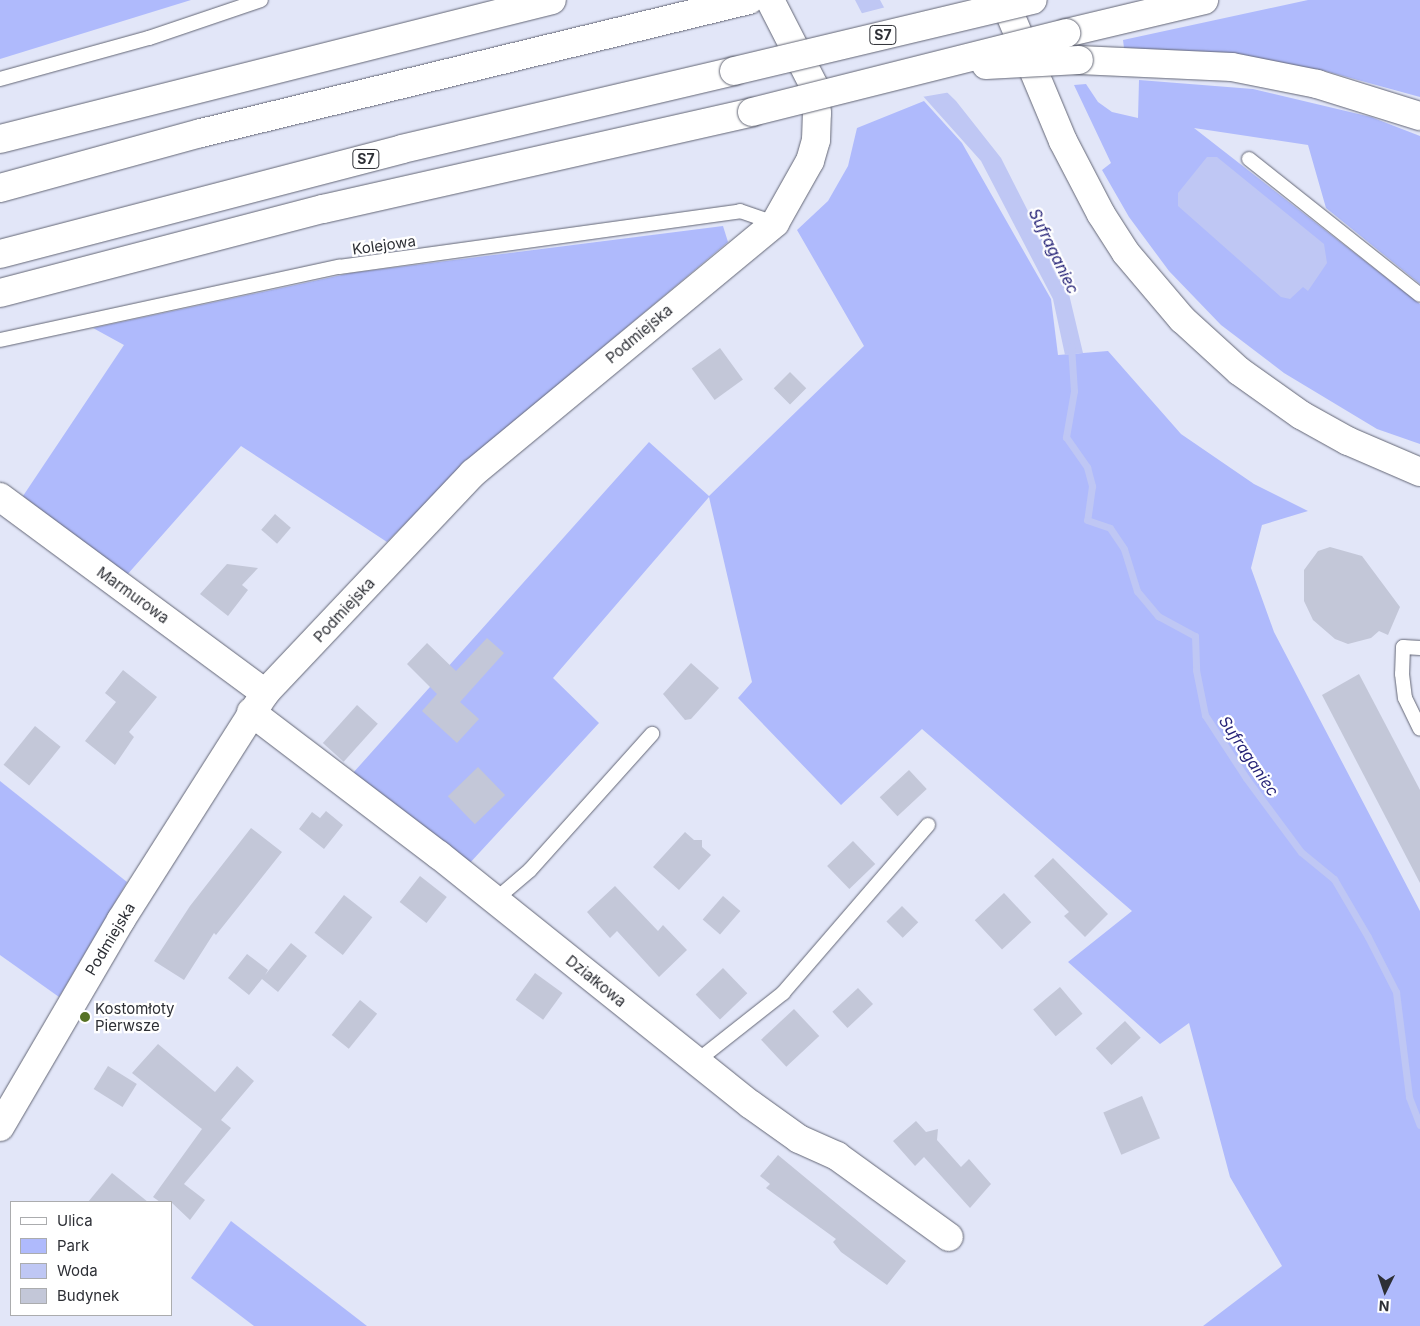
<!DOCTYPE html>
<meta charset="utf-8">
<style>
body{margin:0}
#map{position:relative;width:1420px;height:1326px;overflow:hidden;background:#e2e6f8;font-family:Inter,sans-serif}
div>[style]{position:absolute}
.green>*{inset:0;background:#afbafc}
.water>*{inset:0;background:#bfc7f4}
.pier>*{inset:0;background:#e2e6f8}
.stream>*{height:7px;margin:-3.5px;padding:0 3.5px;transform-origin:3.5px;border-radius:3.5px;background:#bfc7f4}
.building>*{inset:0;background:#c3c7d8;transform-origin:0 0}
.roads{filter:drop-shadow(0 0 1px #636675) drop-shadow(0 0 1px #636675)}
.lane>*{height:14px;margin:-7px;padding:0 7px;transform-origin:7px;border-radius:7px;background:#fff}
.street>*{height:28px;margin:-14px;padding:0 14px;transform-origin:14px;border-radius:14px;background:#fff}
.highway>*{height:28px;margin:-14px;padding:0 14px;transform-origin:14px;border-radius:14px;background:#fff}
.bridges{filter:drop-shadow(0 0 1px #636675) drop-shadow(0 0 1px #636675)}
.highway-bridge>*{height:28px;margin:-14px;padding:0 14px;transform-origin:14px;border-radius:14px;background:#fff}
.dots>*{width:14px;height:14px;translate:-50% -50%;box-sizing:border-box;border:2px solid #fff;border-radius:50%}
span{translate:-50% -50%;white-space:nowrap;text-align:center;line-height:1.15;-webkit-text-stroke:4.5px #fff;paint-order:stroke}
.shield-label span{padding:1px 4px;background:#fff;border:1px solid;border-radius:4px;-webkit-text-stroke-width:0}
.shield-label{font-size:14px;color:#2d2f35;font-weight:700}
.street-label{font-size:15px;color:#2d2f35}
.poi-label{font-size:15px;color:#2d2f35}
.left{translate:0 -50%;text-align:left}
.water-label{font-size:16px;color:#272478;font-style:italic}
.legend{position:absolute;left:10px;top:1201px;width:162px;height:115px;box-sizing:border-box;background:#fff;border:1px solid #abacae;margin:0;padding:6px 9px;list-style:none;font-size:15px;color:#2d2f35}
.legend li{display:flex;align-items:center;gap:10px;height:25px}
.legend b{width:25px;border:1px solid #abacae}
.north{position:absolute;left:1360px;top:1266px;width:50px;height:50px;-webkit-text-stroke:4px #fff;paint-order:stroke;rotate:184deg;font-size:14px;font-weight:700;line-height:20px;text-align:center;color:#2d2f35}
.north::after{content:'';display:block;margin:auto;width:18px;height:22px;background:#2d2f35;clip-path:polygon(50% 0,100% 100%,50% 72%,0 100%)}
</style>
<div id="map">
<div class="green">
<div style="clip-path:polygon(0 0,191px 0,0 59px)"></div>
<div style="clip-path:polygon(1308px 0,1420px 0,1420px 97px,1325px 71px,1240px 56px,1124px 48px,1123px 40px)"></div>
<div style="clip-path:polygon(1139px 80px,1253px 89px,1371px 117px,1420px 136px,1420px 284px,1326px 208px,1308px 145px,1194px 128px,1420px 304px,1420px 444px,1377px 429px,1284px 373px,1221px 325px,1169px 271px,1129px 217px,1102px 170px,1111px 163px,1074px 85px,1086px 84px,1098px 102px,1112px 112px,1138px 118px)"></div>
<div style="clip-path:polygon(924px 101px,962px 143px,1051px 299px,1058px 355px,1108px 351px,1181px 434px,1254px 484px,1308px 511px,1262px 525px,1251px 568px,1274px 632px,1420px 911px,1420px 1326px,1203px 1326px,1282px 1266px,1230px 1177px,1189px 1023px,1160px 1044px,1068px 962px,1132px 911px,922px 729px,841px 805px,738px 698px,752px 682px,709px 497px,553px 678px,599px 723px,468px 865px,353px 773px,649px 442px,709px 496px,864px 346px,797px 230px,828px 201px,848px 166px,857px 128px)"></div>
<div style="clip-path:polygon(723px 226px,728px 242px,465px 463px,387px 542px,241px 446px,126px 576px,23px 496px,124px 345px,93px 328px,351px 273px)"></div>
<div style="clip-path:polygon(0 781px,127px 882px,59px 997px,0 955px)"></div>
<div style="clip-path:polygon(231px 1221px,367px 1326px,254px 1326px,191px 1278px)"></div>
</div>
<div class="water">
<div style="clip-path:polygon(855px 0,880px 0,911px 57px,956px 101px,1001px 158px,1068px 290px,1083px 353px,1065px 355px,1053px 299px,981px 161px,880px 48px)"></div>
<div style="clip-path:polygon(1207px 157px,1217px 157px,1324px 244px,1327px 263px,1308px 291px,1303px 287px,1290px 299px,1281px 297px,1178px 206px,1178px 193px)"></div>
</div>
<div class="pier">
<div style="clip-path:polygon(886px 7px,913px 55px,951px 92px,922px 97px,888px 64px,859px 14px)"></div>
</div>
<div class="stream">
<div style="left:1071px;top:346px;width:45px;rotate:86.2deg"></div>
<div style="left:1074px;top:391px;width:47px;rotate:99.9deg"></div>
<div style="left:1066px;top:437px;width:37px;rotate:55deg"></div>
<div style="left:1087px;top:467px;width:20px;rotate:75deg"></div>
<div style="left:1092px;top:486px;width:34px;rotate:98deg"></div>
<div style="left:1087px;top:520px;width:24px;rotate:19deg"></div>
<div style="left:1110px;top:528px;width:25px;rotate:56deg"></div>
<div style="left:1124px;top:549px;width:44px;rotate:72.8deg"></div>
<div style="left:1137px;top:591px;width:33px;rotate:50deg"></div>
<div style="left:1158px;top:616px;width:42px;rotate:28.4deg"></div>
<div style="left:1195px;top:636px;width:34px;rotate:88deg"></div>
<div style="left:1196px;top:670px;width:46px;rotate:78.7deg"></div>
<div style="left:1205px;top:715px;width:75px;rotate:56.9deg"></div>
<div style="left:1246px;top:778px;width:92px;rotate:53.4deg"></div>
<div style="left:1301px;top:852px;width:43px;rotate:39.3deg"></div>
<div style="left:1334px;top:879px;width:67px;rotate:59.6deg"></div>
<div style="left:1368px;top:937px;width:62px;rotate:63deg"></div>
<div style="left:1396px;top:992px;width:106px;rotate:82.9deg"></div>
<div style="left:1409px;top:1097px;width:30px;rotate:69deg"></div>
</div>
<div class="building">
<div style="left:720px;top:348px;width:39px;height:35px;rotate:54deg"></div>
<div style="left:790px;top:372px;width:23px;height:23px;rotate:45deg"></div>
<div style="left:275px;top:514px;width:21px;height:21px;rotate:41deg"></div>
<div style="clip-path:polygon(1330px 547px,1362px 556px,1400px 607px,1388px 635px,1379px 631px,1371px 638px,1348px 644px,1335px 639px,1313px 620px,1304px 601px,1304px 570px,1318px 551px)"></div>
<div style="clip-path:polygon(227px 564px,258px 568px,242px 585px,248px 590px,228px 616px,200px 594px)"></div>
<div style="clip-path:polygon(487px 638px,504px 653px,460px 702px,479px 719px,457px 743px,422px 711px,437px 694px,407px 664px,427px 643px,456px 671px)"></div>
<div style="clip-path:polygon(691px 663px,719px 688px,691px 719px,685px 720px,663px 694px)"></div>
<div style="clip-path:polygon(123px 670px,157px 697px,129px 732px,134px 737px,115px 765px,85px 741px,116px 702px,105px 693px)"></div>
<div style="clip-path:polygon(1359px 674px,1420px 790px,1420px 883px,1322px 695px)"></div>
<div style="left:357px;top:705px;width:28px;height:51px;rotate:42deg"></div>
<div style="left:35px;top:726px;width:33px;height:50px;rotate:39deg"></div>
<div style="left:478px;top:767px;width:39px;height:42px;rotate:46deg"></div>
<div style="left:909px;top:770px;width:26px;height:40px;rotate:47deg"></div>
<div style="clip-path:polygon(326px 811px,343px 825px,324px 849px,299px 829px,312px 812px,320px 818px)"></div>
<div style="clip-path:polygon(251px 828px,282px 852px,216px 935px,214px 933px,184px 980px,154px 961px,190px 906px)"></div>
<div style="clip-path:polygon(685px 832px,694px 840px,702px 840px,702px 847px,711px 855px,679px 890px,653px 867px)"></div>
<div style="left:853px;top:841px;width:32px;height:36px;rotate:46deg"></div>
<div style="clip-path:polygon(1053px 858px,1108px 914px,1085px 937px,1064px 916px,1069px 912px,1034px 876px)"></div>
<div style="left:420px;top:876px;width:34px;height:33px;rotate:38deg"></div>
<div style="clip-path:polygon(615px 886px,658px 931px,663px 925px,687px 950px,659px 977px,617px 931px,610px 938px,587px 912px)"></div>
<div style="left:1004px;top:893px;width:40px;height:40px;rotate:47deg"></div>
<div style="left:344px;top:895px;width:36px;height:48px;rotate:38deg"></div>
<div style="left:723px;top:896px;width:23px;height:31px;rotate:41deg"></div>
<div style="left:902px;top:906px;width:23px;height:22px;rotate:45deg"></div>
<div style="clip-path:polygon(291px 943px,307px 956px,278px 992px,262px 979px,249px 995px,228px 978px,247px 954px,268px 970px,265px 975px)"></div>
<div style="left:723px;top:968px;width:35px;height:38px;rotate:46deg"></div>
<div style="left:535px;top:973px;width:34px;height:33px;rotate:36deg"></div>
<div style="left:1060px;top:987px;width:35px;height:35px;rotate:50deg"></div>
<div style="left:858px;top:988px;width:22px;height:35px;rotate:47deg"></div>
<div style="left:360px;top:1000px;width:22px;height:45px;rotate:39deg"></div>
<div style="left:794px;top:1009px;width:37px;height:45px;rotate:47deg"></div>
<div style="left:1125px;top:1021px;width:23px;height:40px;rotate:47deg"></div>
<div style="clip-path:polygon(158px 1044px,215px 1092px,237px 1066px,254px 1081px,221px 1120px,231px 1128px,184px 1184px,205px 1200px,190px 1220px,171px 1202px,160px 1202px,153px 1197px,202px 1129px,132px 1073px)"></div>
<div style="left:108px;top:1066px;width:34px;height:27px;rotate:32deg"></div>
<div style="left:1142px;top:1096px;width:46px;height:42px;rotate:67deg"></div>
<div style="clip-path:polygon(916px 1121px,926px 1132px,938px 1129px,937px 1140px,961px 1167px,969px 1159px,991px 1184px,970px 1208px,924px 1157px,915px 1166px,893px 1141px)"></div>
<div style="clip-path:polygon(778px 1155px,906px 1261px,887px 1285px,841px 1252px,833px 1242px,836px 1239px,766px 1188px,770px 1184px,760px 1176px)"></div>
<div style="clip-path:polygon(112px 1173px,148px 1202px,88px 1202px)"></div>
</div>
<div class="roads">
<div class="lane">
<div style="left:0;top:79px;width:155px;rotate:-15.4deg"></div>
<div style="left:149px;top:38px;width:118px;rotate:-18.7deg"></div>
<div style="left:1249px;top:159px;width:218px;rotate:38.5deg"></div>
<div style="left:0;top:340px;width:347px;rotate:-12.2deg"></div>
<div style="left:339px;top:267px;width:405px;rotate:-7.9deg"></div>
<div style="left:740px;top:211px;width:37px;rotate:19deg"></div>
<div style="left:1420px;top:648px;width:17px;rotate:-177deg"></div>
<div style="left:1403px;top:647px;width:27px;rotate:92deg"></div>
<div style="left:1402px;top:674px;width:24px;rotate:83deg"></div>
<div style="left:1405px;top:698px;width:34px;rotate:64deg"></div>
<div style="left:495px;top:900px;width:46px;rotate:-40.6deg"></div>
<div style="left:530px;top:870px;width:183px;rotate:-48.1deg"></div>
<div style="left:697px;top:1061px;width:110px;rotate:-38.3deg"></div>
<div style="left:783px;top:993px;width:222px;rotate:-49.2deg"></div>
</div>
<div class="street">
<div style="left:0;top:497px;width:330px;rotate:36.5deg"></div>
<div style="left:251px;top:712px;width:236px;rotate:37.3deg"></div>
<div style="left:439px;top:855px;width:398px;rotate:38.7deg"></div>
<div style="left:750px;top:1104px;width:60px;rotate:35.5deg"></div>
<div style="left:799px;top:1139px;width:42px;rotate:24.1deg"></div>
<div style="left:837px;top:1156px;width:138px;rotate:35.9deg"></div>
<div style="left:0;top:1127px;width:240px;rotate:-59.7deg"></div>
<div style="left:121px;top:920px;width:269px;rotate:-57.6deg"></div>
<div style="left:265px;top:693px;width:303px;rotate:-46.6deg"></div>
<div style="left:473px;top:473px;width:392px;rotate:-39.6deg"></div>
<div style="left:775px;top:223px;width:71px;rotate:-60.6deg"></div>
<div style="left:810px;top:161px;width:22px;rotate:-74deg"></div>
<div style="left:816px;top:140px;width:27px;rotate:-88deg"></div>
<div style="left:817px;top:113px;width:27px;rotate:-96deg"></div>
<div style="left:814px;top:86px;width:97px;rotate:-117.1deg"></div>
</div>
<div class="highway">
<div style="left:1004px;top:0;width:153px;rotate:67.3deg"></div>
<div style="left:1063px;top:141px;width:82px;rotate:62.5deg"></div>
<div style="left:1101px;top:214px;width:46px;rotate:57.3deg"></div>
<div style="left:1126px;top:253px;width:87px;rotate:49.7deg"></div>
<div style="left:1182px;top:319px;width:77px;rotate:42.4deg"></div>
<div style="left:1239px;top:371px;width:76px;rotate:35.4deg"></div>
<div style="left:1301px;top:415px;width:54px;rotate:29deg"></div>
<div style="left:1348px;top:441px;width:78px;rotate:23.3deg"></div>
<div style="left:1066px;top:33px;width:142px;rotate:-13.4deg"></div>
<div style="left:1079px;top:60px;width:153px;rotate:2.6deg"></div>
<div style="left:1232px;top:67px;width:87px;rotate:11.3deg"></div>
<div style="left:1317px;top:84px;width:108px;rotate:17.3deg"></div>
<div style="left:0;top:139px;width:569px;rotate:-14.13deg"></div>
<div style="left:0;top:188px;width:208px;rotate:-15.3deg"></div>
<div style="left:201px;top:133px;width:564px;rotate:-13.64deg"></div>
<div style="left:0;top:254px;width:415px;rotate:-14.6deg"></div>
<div style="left:402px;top:149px;width:341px;rotate:-13.2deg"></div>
<div style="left:0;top:293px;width:334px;rotate:-14.6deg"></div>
<div style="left:323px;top:209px;width:440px;rotate:-12.7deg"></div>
</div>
</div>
<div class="bridges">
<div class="highway-bridge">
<div style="left:986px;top:65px;width:93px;rotate:-3.1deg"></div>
<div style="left:734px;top:71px;width:307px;rotate:-13.4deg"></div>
<div style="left:752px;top:112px;width:324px;rotate:-14.1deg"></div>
</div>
</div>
<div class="dots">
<div style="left:85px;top:1017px;background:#557124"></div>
</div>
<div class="shield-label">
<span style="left:883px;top:35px">S7</span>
<span style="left:366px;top:159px">S7</span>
</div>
<div class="street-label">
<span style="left:384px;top:245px;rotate:-8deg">Kolejowa</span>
<span style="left:639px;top:334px;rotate:-40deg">Podmiejska</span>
<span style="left:133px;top:595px;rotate:36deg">Marmurowa</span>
<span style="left:344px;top:610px;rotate:-47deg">Podmiejska</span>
<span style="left:110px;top:939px;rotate:-59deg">Podmiejska</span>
<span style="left:596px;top:981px;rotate:39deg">Działkowa</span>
</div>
<div class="poi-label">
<span class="left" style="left:95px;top:1017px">Kostomłoty<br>Pierwsze</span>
</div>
<div class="water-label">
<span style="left:1054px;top:251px;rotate:64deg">Sufraganiec</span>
<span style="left:1249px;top:756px;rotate:56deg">Sufraganiec</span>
</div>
<ul class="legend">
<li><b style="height:6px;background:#fff"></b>Ulica</li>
<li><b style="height:14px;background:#afbafc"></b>Park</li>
<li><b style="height:14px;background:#bfc7f4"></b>Woda</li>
<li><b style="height:14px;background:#c3c7d8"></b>Budynek</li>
</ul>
<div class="north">N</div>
</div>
